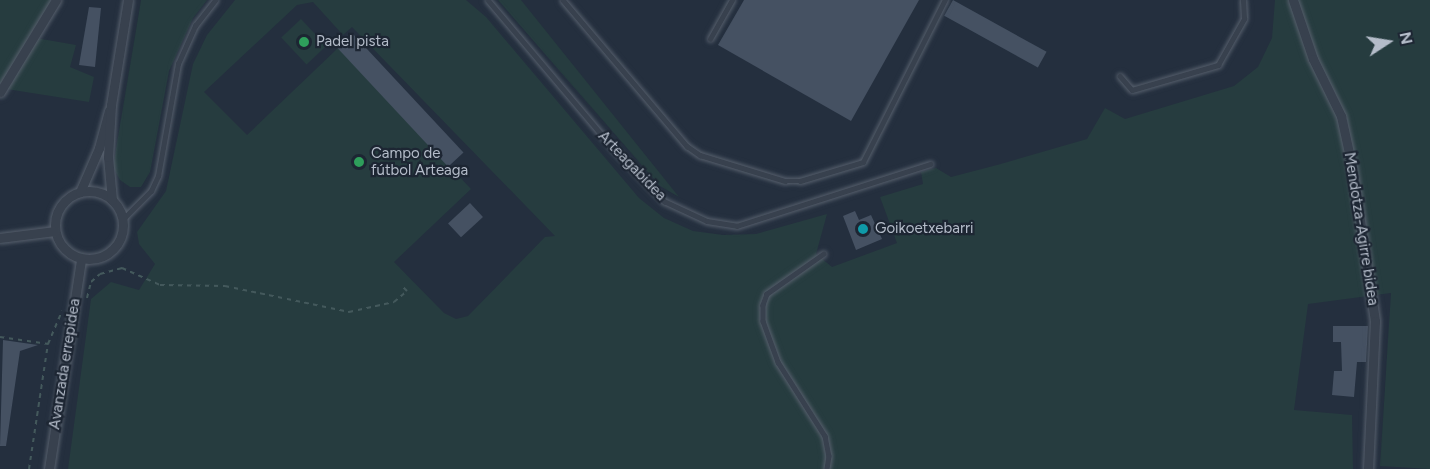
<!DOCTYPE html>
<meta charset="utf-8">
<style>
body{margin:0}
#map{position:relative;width:1430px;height:469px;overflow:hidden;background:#242f3e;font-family:Figtree,sans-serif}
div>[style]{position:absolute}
.green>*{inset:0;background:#263c3f;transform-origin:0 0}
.building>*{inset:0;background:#455162;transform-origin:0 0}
.path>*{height:2px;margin-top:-1px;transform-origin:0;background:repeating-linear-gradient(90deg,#44595c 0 4.5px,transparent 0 9px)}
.roads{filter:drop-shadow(0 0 2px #565f6c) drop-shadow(0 0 2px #565f6c)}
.service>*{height:4.5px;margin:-2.25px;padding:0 2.25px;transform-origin:2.25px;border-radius:2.25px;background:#38414e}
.minor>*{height:9px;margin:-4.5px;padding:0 4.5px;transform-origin:4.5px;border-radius:4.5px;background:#38414e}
.minor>.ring{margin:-4.5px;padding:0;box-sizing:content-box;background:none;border:9px solid #38414e;border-radius:50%}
.dots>*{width:16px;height:16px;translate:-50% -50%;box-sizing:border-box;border:3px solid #1d2633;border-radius:50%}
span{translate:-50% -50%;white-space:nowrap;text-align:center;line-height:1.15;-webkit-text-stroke:4.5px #1d2633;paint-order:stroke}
.poi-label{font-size:15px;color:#b4bcc9}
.left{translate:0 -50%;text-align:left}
.street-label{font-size:15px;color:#b4bcc9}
.north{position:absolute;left:1358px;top:12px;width:60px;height:60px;-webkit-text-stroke:4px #1d2633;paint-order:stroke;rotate:78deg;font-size:16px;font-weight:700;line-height:24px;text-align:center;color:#b4bcc9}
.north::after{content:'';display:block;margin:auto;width:21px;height:27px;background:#b4bcc9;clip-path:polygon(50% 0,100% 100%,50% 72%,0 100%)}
</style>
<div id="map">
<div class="green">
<div style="clip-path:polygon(0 0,51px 0,36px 38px,76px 45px,70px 67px,94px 77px,89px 102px,0 88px)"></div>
<div style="clip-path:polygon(141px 0,207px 0,193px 18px,169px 71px,150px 172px,141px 187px,130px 187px,120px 180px,113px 167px)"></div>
<div style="clip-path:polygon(evenodd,235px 0,466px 0,486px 17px,639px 198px,664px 218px,693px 231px,723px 235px,756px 234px,827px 214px,816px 254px,832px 267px,897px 243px,880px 197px,923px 184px,921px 172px,936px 168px,951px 177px,997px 165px,1087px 139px,1105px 108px,1125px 119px,1234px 86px,1258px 67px,1272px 38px,1275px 0,1430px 0,1430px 469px,1380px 466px,1391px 293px,1308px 304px,1294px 410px,1352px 415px,1353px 469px,68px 469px,91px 299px,111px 282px,139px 290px,155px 264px,139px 244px,137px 232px,166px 191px,193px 64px,207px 35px,235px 0,313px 2px,343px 35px,352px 27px,555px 236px,545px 237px,468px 316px,456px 319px,444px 313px,394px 262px,471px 189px,338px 48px,247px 135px,204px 92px,297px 5px,313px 2px)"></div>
<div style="clip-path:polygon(498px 0,521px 0,679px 197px,660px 186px)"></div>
<div style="left:301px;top:19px;width:37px;height:27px;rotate:47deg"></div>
</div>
<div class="building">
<div style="clip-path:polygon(744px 0,919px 0,851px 121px,718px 45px)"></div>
<div style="left:953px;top:0;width:107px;height:18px;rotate:29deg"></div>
<div style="clip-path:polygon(89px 7px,101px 8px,95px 67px,79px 65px)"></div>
<div style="left:353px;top:34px;width:162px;height:21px;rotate:47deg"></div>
<div style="left:470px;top:203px;width:19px;height:30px;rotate:47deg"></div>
<div style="clip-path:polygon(855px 211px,859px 220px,871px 215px,882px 239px,856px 250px,843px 216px)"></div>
<div style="clip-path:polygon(1333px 326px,1368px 326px,1366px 362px,1357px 362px,1354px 397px,1332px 395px,1334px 371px,1342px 371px,1341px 342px,1333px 342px)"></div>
<div style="clip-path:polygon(3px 340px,38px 345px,20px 351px,6px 446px,0 446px)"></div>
</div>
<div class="path">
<div style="left:87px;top:298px;width:16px;rotate:-76deg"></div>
<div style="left:91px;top:282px;width:12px;rotate:-42deg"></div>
<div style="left:100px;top:274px;width:23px;rotate:-15deg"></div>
<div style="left:122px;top:268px;width:42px;rotate:24.1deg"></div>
<div style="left:160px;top:285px;width:65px;rotate:0.9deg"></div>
<div style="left:225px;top:286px;width:127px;rotate:11.8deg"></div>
<div style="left:349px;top:312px;width:46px;rotate:-12.5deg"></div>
<div style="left:394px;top:302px;width:17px;rotate:-40deg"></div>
<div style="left:407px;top:291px;width:8px;rotate:-135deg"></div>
<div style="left:0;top:337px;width:49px;rotate:8.3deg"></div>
<div style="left:29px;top:469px;width:126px;rotate:-81.4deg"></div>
<div style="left:48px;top:344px;width:36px;rotate:-67deg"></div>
</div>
<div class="roads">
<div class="service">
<div style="left:488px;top:0;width:194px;rotate:49.8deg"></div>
<div style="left:613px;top:148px;width:74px;rotate:46.1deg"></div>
<div style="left:664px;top:201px;width:47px;rotate:24.9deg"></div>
<div style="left:707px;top:221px;width:30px;rotate:9deg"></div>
<div style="left:737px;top:226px;width:203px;rotate:-17.8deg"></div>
<div style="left:563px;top:0;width:192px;rotate:49.7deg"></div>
<div style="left:687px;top:146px;width:16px;rotate:35deg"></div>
<div style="left:700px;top:155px;width:89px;rotate:17deg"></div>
<div style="left:785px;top:181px;width:15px"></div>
<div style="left:800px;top:181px;width:66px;rotate:-16.8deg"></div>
<div style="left:863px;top:162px;width:182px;rotate:-63.2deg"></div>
<div style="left:710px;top:39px;width:45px;rotate:-60.6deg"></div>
<div style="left:1120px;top:76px;width:18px;rotate:49deg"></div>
<div style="left:1132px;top:90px;width:90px;rotate:-16.2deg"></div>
<div style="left:1218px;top:65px;width:53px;rotate:-60.5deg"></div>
<div style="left:1244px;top:19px;width:19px;rotate:-93deg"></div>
<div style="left:122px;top:220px;width:41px;rotate:-45deg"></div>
<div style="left:151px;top:191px;width:17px;rotate:-65deg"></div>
<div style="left:158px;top:176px;width:114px;rotate:-79.9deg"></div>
<div style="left:178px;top:64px;width:42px;rotate:-65.9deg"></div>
<div style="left:195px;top:26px;width:33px;rotate:-52deg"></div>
<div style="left:824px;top:254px;width:70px;rotate:144.9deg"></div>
<div style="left:767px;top:294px;width:12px;rotate:110deg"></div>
<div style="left:763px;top:305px;width:16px;rotate:90deg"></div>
<div style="left:763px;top:321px;width:44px;rotate:69.9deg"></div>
<div style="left:778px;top:362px;width:88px;rotate:57.6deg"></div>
<div style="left:825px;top:436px;width:20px;rotate:79deg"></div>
<div style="left:829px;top:456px;width:13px;rotate:99deg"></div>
</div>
<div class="minor">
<div style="left:1293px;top:0;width:62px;rotate:71.3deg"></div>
<div style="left:1313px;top:59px;width:64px;rotate:63.8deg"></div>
<div style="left:1341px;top:116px;width:52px;rotate:77.8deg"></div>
<div style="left:1352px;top:167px;width:156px;rotate:81.5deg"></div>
<div style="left:1375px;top:321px;width:148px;rotate:92.7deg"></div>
<div style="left:0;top:92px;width:108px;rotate:-58.7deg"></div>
<div class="ring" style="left:55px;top:191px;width:59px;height:59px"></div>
<div style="left:80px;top:192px;width:48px;rotate:-66.6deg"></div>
<div style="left:99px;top:148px;width:39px;rotate:-75deg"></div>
<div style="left:112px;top:200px;width:43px;rotate:-95.3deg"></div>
<div style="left:108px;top:157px;width:52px;rotate:-86.7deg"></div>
<div style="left:111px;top:105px;width:106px;rotate:-80.8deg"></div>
<div style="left:0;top:238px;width:55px;rotate:-7.3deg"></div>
<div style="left:49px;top:469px;width:212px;rotate:-81.3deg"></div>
</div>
</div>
<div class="dots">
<div style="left:304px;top:42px;background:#2e9e5b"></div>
<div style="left:359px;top:162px;background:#2e9e5b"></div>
<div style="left:863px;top:229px;background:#0f9aa8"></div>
</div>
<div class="poi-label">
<span class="left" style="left:316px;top:42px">Padel pista</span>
<span class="left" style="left:371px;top:162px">Campo de<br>fútbol Arteaga</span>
<span class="left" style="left:875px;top:229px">Goikoetxebarri</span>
</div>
<div class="street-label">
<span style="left:632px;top:166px;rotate:46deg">Arteagabidea</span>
<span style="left:1361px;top:229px;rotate:81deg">Mendotza-Agirre bidea</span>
<span style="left:65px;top:364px;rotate:-81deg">Avanzada errepidea</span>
</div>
<div class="north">N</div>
</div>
